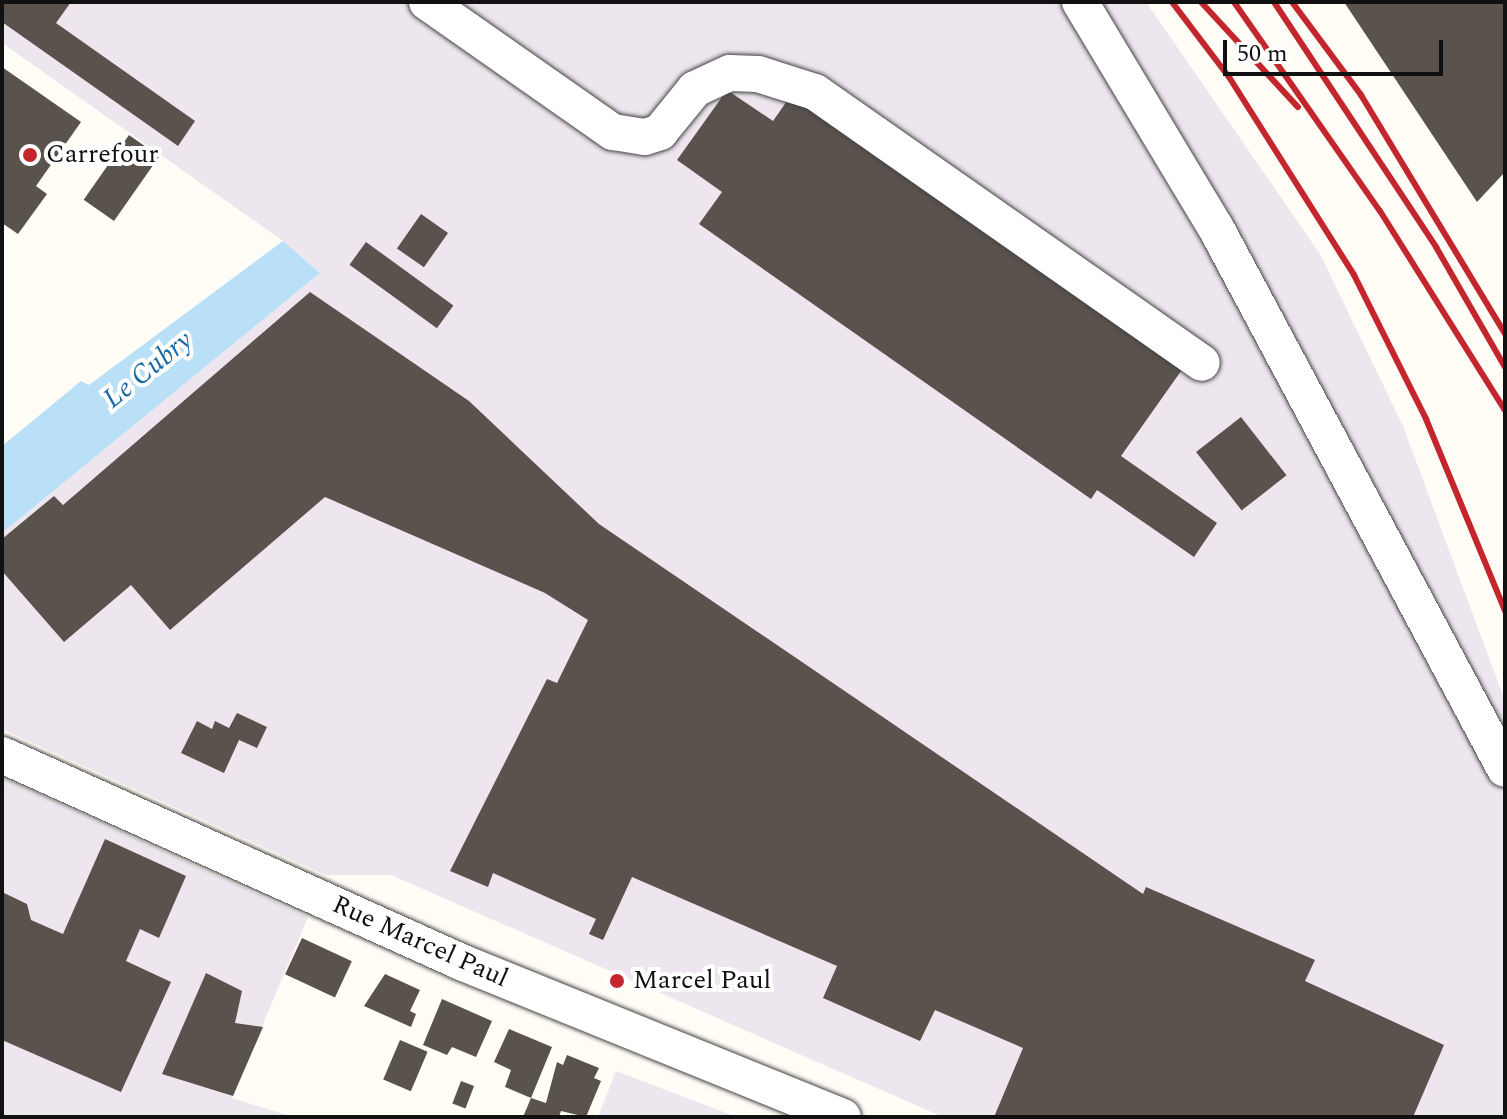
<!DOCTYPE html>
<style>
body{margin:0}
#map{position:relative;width:1507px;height:1119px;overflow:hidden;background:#fffdf5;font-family:Spectral,serif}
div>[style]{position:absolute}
.industrial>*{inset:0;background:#eee6ef}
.water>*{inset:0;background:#b9e0f7}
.building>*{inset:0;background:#5a524d;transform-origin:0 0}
.roads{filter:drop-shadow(0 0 2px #444) drop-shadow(0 0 2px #444)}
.minor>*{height:36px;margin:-18px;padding:0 18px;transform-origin:18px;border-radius:18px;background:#fff}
.rail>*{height:6px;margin:-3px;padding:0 3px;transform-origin:3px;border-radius:3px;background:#c4262e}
.dots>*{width:22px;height:22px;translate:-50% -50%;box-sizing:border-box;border:4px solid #fff;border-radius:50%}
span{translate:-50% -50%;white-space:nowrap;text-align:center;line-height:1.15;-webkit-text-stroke:8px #fff;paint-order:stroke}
.poi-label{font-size:26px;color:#111}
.left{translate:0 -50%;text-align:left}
.street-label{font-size:26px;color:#111}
.water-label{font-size:28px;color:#1768a6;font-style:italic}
.frame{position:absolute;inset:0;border:4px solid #111;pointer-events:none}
.scale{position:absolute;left:1223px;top:40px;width:220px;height:36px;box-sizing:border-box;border:4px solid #111;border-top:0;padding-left:10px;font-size:24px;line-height:28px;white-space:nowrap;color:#111;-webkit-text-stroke:6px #fff;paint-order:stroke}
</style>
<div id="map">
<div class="industrial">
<div style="clip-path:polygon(2px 2px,1146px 2px,1320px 254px,1403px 426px,1505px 701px,1505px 1117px,943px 1117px,391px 875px,326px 875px,2px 729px,2px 533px,320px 273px,283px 241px,2px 43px)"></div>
<div style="clip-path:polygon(2px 777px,308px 917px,232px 1098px,293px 1117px,2px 1117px)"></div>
<div style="clip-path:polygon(616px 1071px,737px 1117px,598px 1117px)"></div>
</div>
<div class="water">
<div style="clip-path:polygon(283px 241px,320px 273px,2px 533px,2px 446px,81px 381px,89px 385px)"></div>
</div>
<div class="building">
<div style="clip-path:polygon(2px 2px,71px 2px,56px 23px,195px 121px,178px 146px,2px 22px)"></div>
<div style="clip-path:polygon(1344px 2px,1505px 2px,1505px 172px,1477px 202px)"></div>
<div style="clip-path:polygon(2px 67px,81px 122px,36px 186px,47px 194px,18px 234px,2px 223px)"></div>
<div style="clip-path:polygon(796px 88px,1186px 364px,1121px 456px,1217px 523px,1194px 557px,1097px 490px,1091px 499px,699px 224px,722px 192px,677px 160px,727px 90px,773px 121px)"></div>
<div style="left:129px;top:135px;width:37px;height:79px;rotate:35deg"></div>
<div style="left:421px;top:214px;width:33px;height:42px;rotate:35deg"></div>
<div style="left:366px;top:242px;width:108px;height:28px;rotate:36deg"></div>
<div style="clip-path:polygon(310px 292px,469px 401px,599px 524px,1143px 894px,1146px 887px,1315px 960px,1305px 981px,1444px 1045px,1413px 1117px,994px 1117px,1023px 1048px,935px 1010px,920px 1041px,823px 998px,837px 966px,632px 877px,603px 940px,589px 934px,596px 919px,493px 873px,488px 887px,450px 871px,547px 679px,557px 683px,588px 620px,545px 593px,325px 497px,170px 630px,131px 585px,64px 642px,2px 571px,2px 539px,54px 496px,63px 505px)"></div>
<div style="left:1241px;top:417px;width:74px;height:57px;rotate:52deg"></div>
<div style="clip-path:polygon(237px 713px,267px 727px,257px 748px,239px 740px,224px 773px,181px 753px,197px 721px,212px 729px,215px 721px,229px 728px)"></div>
<div style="clip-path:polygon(105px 839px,186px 876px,159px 938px,140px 929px,126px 961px,171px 982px,121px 1092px,2px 1040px,2px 892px,27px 904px,31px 920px,63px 934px)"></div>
<div style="left:302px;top:938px;width:55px;height:40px;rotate:25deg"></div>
<div style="clip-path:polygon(206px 973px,242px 991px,235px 1023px,263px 1027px,233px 1096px,162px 1074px)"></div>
<div style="clip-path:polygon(385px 974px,420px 990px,410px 1011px,416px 1014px,411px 1027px,364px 1006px)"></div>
<div style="clip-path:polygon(442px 999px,492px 1021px,476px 1057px,452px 1047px,447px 1055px,423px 1045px)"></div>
<div style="clip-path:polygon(509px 1029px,552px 1047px,531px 1098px,505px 1087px,511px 1070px,494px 1062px)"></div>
<div style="left:400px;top:1040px;width:30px;height:43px;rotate:23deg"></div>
<div style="clip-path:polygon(567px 1055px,599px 1068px,594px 1078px,601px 1081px,586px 1117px,561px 1111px,559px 1117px,523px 1117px,531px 1098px,546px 1103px,557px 1062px,563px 1065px)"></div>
<div style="left:461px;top:1081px;width:14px;height:24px;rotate:21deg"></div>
</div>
<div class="roads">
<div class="minor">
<div style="left:427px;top:2px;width:227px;rotate:35deg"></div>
<div style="left:613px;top:132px;width:32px;rotate:9deg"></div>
<div style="left:645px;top:137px;width:16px;rotate:-18deg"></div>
<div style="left:660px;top:132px;width:55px;rotate:-50.9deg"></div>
<div style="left:695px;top:89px;width:38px;rotate:-25deg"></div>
<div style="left:730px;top:73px;width:28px;rotate:2deg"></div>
<div style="left:758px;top:74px;width:60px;rotate:17.5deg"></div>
<div style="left:815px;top:92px;width:472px;rotate:35deg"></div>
<div style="left:1080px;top:2px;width:264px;rotate:59deg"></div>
<div style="left:1216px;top:228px;width:613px;rotate:61.89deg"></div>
<div style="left:2px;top:755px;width:504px;rotate:24.27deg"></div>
<div style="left:461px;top:962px;width:412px;rotate:22.1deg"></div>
</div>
</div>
<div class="rail">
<div style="left:1172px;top:2px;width:94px;rotate:52.8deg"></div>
<div style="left:1229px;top:77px;width:234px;rotate:57.7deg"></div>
<div style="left:1354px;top:275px;width:161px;rotate:63.4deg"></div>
<div style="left:1426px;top:419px;width:208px;rotate:67.6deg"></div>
<div style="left:1201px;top:2px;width:143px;rotate:47.3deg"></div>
<div style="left:1234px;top:2px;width:255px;rotate:55.1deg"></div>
<div style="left:1380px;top:211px;width:235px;rotate:57.9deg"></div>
<div style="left:1274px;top:2px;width:294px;rotate:56.5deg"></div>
<div style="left:1436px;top:247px;width:138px;rotate:60.1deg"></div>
<div style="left:1292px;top:2px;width:116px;rotate:53.4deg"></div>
<div style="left:1361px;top:95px;width:279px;rotate:58.9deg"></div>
</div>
<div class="dots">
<div style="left:30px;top:155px;background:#c4262e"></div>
<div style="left:617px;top:981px;background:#c4262e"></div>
</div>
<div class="poi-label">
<span class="left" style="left:46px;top:155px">Carrefour</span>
<span class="left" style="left:633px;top:981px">Marcel Paul</span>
</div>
<div class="street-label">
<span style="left:420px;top:942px;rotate:24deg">Rue Marcel Paul</span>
</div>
<div class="water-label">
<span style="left:148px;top:370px;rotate:-39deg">Le Cubry</span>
</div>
<div class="frame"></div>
<div class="scale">50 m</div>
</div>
